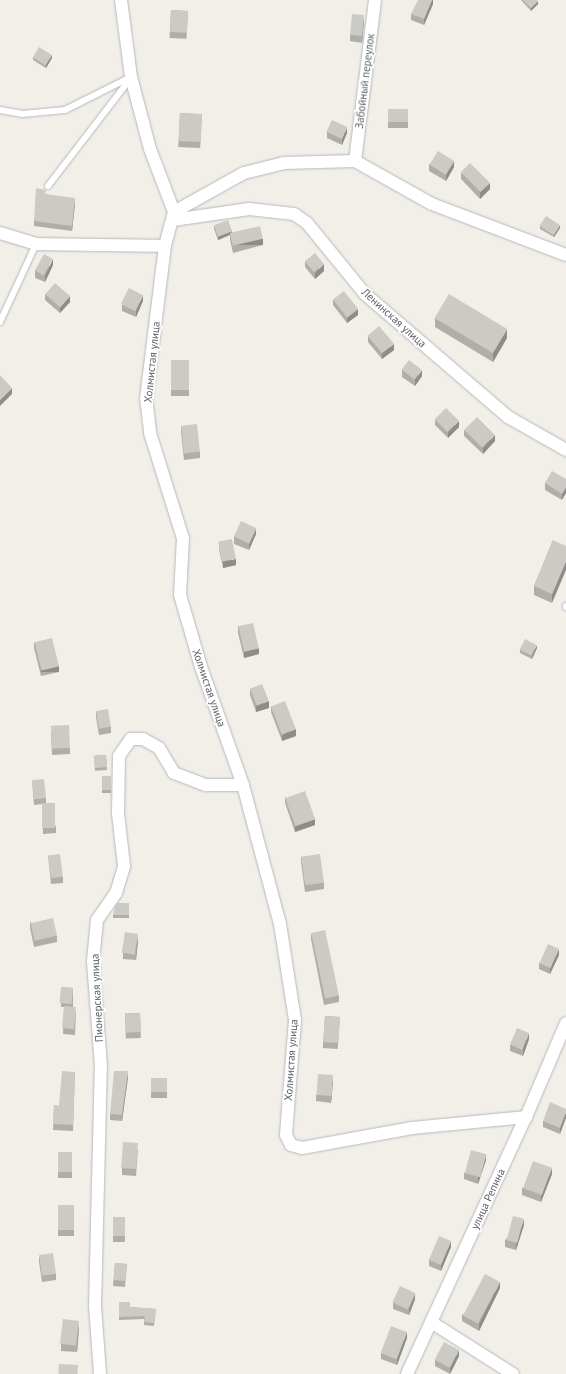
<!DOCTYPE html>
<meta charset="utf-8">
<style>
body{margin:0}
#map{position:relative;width:566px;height:1374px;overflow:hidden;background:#f1efe8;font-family:"PT Sans",sans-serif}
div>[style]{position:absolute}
.roads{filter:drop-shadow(0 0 1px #b5b8bc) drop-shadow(0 0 1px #b5b8bc)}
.lane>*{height:6px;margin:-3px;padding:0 3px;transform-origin:3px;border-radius:3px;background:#fff}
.street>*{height:12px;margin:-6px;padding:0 6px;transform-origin:6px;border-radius:6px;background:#fff}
.wall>*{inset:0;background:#afaea9;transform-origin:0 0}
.shaded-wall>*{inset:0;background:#8f8d8a;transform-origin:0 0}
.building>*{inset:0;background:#cccac5;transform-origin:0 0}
span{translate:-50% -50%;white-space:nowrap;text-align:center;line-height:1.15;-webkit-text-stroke:3.5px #fff;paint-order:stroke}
.street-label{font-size:11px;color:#5f6368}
</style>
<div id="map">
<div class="roads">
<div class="lane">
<div style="left:0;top:110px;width:22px;rotate:10deg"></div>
<div style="left:22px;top:114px;width:43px;rotate:-5.3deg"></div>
<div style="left:65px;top:110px;width:74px;rotate:-26.6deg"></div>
<div style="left:48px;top:186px;width:135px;rotate:-52.5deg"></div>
<div style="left:0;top:322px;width:86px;rotate:-65.2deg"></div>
<div style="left:566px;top:607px;width:1px;rotate:-90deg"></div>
</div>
<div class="street">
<div style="left:121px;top:0;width:78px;rotate:82.6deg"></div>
<div style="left:131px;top:77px;width:74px;rotate:75.2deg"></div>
<div style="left:150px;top:149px;width:67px;rotate:69.1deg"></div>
<div style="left:174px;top:212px;width:35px;rotate:105deg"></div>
<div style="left:165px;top:246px;width:153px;rotate:97.1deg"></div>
<div style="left:146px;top:398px;width:35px;rotate:83deg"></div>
<div style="left:150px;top:433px;width:110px;rotate:72.6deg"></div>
<div style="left:183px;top:538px;width:57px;rotate:93deg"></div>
<div style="left:180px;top:595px;width:75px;rotate:73.7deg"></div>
<div style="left:201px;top:667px;width:125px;rotate:70.4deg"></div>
<div style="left:243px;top:785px;width:144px;rotate:75.1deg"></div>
<div style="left:280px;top:924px;width:97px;rotate:81.1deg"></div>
<div style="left:295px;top:1020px;width:115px;rotate:94.5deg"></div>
<div style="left:286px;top:1135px;width:11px;rotate:63deg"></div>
<div style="left:291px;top:1145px;width:11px;rotate:15deg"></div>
<div style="left:302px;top:1148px;width:112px;rotate:-10.3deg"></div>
<div style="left:412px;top:1128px;width:115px;rotate:-5.5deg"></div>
<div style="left:355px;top:161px;width:162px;rotate:-82.9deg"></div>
<div style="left:174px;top:212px;width:80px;rotate:-29.1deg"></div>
<div style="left:244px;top:173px;width:41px;rotate:-14deg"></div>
<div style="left:284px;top:163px;width:71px;rotate:-1.6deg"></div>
<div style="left:355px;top:161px;width:88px;rotate:29.2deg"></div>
<div style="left:432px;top:204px;width:143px;rotate:20.8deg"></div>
<div style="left:173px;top:220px;width:77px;rotate:-8.2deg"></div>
<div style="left:249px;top:209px;width:45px;rotate:6.3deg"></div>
<div style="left:294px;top:214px;width:16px;rotate:35deg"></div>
<div style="left:307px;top:223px;width:92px;rotate:50.8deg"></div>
<div style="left:365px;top:294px;width:189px;rotate:40.7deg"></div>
<div style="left:508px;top:417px;width:67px;rotate:29.6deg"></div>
<div style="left:0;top:233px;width:38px;rotate:17deg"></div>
<div style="left:36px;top:244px;width:129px;rotate:0.9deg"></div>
<div style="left:431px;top:1322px;width:97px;rotate:32.4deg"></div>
<div style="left:100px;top:1374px;width:68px;rotate:-94.2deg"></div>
<div style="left:95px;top:1306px;width:240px;rotate:-88.6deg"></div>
<div style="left:101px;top:1066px;width:105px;rotate:-94.4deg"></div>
<div style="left:93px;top:961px;width:41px;rotate:-84.4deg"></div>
<div style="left:97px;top:920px;width:33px;rotate:-55deg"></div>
<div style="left:116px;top:893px;width:28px;rotate:-73deg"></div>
<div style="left:124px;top:866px;width:53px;rotate:-96.5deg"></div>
<div style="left:118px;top:813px;width:57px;rotate:-89deg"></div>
<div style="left:119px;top:756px;width:21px;rotate:-55deg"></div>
<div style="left:131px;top:739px;width:12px"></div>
<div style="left:143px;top:739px;width:18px;rotate:29deg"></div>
<div style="left:159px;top:748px;width:29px;rotate:59deg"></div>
<div style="left:174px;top:773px;width:34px;rotate:21deg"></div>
<div style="left:206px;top:785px;width:37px"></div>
<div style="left:407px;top:1374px;width:283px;rotate:-65.2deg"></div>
<div style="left:526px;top:1117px;width:102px;rotate:-66.9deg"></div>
</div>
</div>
<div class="wall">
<div style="clip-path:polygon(433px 0,433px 4px,424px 25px,411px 20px,411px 14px)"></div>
<div style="clip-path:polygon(521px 0,537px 0,538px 4px,531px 11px)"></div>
<div style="left:171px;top:10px;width:17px;height:28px;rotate:3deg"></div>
<div style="clip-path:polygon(364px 21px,362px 43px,350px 41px,350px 35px)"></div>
<div style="clip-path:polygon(33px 57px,52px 58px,46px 68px,33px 60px)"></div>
<div style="left:388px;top:109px;width:20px;height:19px"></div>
<div style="left:180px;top:113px;width:22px;height:34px;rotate:3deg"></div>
<div style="clip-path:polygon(327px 132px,347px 133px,342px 145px,327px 138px)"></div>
<div style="clip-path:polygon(429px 164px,454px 167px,446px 181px,429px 171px)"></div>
<div style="clip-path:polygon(461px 173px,490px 189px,480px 199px,461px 179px)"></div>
<div style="clip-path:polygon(46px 194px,75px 203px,72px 231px,34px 226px,34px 221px)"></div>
<div style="clip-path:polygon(214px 226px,232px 233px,263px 245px,233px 253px,230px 240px,230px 235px,218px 240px,214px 229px)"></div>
<div style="clip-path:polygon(540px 226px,560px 228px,554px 237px,540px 229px)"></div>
<div style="clip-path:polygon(305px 261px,324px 271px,315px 279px,305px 267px)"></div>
<div style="clip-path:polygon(53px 265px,45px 282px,35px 278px,35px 271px)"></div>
<div style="clip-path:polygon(45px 294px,70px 302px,60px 313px,45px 300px)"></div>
<div style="clip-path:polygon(333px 299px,358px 315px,347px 323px,333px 305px)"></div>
<div style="clip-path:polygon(143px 301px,136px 317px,122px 311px,122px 305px)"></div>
<div style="clip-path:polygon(435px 318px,507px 338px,493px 362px,435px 327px)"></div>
<div style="clip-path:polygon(368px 336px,394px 350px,382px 359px,368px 342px)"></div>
<div style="left:171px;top:360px;width:18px;height:36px"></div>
<div style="clip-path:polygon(402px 370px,422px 376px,415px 386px,402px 377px)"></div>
<div style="clip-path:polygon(435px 419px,459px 427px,448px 438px,435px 425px)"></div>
<div style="clip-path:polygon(181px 426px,200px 452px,200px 458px,184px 460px,181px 432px)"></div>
<div style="clip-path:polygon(464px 430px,495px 441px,483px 454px,464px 436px)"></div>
<div style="clip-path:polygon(566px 479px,562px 500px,545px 490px,545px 483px)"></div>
<div style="clip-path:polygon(256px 534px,249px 550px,234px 544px,234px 537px)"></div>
<div style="clip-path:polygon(553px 540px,552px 603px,534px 595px,534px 586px)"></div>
<div style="clip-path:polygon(219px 543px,236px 565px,223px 568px,219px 549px)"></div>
<div style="clip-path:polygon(238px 626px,259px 654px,244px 658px,238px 633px)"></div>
<div style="clip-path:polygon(34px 642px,59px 672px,41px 676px,34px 648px)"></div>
<div style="clip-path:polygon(537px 648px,532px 659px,520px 653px,520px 650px)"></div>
<div style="clip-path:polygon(250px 689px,269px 708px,256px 712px,250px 695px)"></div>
<div style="clip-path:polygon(271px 706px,296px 736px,282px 741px,271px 712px)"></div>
<div style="clip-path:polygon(96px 711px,111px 727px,111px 733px,99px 735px,96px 717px)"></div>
<div style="clip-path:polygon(51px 732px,70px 748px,70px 754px,52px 755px)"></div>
<div style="left:106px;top:755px;width:15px;height:12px;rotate:86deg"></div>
<div style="left:102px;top:776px;width:9px;height:17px"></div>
<div style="clip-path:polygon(32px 780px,46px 798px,46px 803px,56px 827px,56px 833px,43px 834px,42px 804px,34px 805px)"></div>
<div style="clip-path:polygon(285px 797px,315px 825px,295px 832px,285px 803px)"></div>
<div style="clip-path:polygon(48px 855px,63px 877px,63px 883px,51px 884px)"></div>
<div style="clip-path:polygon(301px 856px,324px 883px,324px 889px,305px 892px,301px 862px)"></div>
<div style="clip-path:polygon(129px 903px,129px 918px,113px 918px,113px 915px)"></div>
<div style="clip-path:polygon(30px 922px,57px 936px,57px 942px,34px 947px,30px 928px)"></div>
<div style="clip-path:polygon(311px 933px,339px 996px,339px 1002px,324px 1005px,311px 939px)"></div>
<div style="clip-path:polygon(138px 940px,136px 960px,123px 959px,123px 953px)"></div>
<div style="clip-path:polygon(559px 955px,550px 974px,539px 969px,539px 963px)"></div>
<div style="clip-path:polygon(61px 987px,73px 988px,73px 1007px,76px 1013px,75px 1035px,63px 1034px,64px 1007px,61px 1007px)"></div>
<div style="left:140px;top:1013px;width:25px;height:15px;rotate:88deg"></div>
<div style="left:325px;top:1016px;width:15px;height:32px;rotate:4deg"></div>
<div style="clip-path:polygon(529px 1039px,523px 1056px,510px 1051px,510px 1045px)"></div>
<div style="clip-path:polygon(75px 1072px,73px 1131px,53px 1130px,54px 1105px,59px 1106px)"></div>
<div style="clip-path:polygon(128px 1077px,122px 1121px,110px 1120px,110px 1114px)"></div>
<div style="left:151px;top:1078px;width:16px;height:20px"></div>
<div style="clip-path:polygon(333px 1081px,331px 1103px,316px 1101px,316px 1095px)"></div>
<div style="clip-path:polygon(566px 1109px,560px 1134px,543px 1127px,543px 1121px)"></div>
<div style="clip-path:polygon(138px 1149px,136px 1176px,122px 1175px,122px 1168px)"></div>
<div style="left:58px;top:1152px;width:14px;height:26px"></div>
<div style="clip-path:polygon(486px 1160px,478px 1184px,464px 1179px,464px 1173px)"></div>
<div style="clip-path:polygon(552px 1174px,541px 1202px,522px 1195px,522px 1188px)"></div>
<div style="left:58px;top:1205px;width:16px;height:31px"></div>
<div style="left:113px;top:1217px;width:12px;height:25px"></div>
<div style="clip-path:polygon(524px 1225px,516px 1250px,505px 1247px,505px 1240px)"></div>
<div style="clip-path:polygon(451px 1247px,441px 1271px,429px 1266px,429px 1260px)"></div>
<div style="clip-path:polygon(39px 1256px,56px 1274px,56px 1280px,42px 1282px,39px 1262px)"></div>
<div style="left:115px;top:1263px;width:12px;height:23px;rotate:5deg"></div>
<div style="clip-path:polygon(500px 1288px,479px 1331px,462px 1321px,462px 1315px)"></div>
<div style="clip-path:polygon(415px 1299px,409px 1315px,393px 1309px,393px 1303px)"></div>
<div style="clip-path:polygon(119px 1302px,130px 1307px,156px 1309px,154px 1326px,144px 1325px,144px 1319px,119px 1320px)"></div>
<div style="clip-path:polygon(79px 1327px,77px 1352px,61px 1351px,61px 1344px)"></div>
<div style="clip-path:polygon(407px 1338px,397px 1365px,381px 1359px,381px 1353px)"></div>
<div style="clip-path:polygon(459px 1356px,450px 1374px,435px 1366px,435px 1360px)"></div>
</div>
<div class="shaded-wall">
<div style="clip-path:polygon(432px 0,433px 0,433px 4px,424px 25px,424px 19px)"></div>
<div style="clip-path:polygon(538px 1px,538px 4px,531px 11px,531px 8px)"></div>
<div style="clip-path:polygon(364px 15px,364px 21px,362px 43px,362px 37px)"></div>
<div style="clip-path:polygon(52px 55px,52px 58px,46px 68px,46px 65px)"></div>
<div style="clip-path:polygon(347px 127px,347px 133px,342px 145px,342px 139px)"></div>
<div style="clip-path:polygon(454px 161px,454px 167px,446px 181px,446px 175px)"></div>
<div style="clip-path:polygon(490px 183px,490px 189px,480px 199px,480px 192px)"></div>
<div style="clip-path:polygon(75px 198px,75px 203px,72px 231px,72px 226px)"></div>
<div style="clip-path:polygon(560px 225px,560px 228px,554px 237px,554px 234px)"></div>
<div style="clip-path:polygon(232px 231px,232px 234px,218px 240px,218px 237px)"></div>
<div style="left:263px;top:239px;width:6px;height:31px;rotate:90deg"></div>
<div style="clip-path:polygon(53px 259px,53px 265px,45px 282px,45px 276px)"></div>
<div style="clip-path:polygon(324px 264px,324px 271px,315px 279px,315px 273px)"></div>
<div style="clip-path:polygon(143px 295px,143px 301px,136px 317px,136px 311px)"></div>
<div style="clip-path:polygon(70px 296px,70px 302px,60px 313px,60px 307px)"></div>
<div style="clip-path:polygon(358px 309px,358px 315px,347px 323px,347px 317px)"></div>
<div style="clip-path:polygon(507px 329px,507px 338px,493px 362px,493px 353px)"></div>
<div style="clip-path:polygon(394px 344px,394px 350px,382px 359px,382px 353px)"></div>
<div style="clip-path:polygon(422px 370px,422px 376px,415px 386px,415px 380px)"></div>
<div style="clip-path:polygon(12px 388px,12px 394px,0 406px,0 400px)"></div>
<div style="clip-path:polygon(459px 421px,459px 427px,448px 438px,448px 432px)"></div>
<div style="clip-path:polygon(495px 435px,495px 441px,483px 454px,483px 448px)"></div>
<div style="clip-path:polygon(566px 487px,566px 493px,562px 500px,562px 494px)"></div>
<div style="clip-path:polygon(256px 528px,256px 534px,249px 550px,249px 544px)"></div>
<div style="clip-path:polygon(236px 559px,236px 565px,223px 568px,223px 562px)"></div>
<div style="clip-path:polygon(566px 561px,566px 570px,552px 603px,552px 594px)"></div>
<div style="clip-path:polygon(537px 645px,537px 648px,532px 659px,532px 656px)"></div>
<div style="clip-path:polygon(259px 648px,259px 654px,244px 658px,244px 652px)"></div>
<div style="left:59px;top:666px;width:6px;height:18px;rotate:90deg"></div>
<div style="clip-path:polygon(269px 701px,269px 708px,256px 712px,256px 706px)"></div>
<div style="clip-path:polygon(296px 729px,296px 736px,282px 741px,282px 735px)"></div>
<div style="clip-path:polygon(315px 819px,315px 825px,295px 832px,295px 826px)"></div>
<div style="clip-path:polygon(138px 934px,138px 940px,136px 960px,136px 954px)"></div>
<div style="clip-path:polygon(559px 949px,559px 955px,550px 974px,550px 968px)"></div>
<div style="clip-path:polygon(529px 1033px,529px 1039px,523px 1056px,523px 1049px)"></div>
<div style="clip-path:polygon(128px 1071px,128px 1077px,122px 1121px,122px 1115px)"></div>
<div style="clip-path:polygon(333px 1075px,333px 1081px,331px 1103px,331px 1097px)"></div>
<div style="clip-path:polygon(566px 1112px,566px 1118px,560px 1134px,560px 1128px)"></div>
<div style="clip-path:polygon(486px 1154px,486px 1160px,478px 1184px,478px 1178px)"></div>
<div style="clip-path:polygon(552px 1168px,552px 1174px,541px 1202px,541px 1196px)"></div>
<div style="clip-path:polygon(524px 1219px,524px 1225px,516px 1250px,516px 1244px)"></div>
<div style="clip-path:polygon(451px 1241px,451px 1247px,441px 1271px,441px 1265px)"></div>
<div style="clip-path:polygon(500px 1282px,500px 1288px,479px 1331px,479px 1324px)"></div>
<div style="clip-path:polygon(415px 1293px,415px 1299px,409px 1315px,409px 1309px)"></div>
<div style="clip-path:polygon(79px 1321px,79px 1327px,77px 1352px,77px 1346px)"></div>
<div style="clip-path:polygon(407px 1332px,407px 1338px,397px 1365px,397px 1359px)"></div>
<div style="clip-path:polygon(459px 1350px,459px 1356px,450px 1374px,450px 1368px)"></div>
</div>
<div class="building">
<div style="clip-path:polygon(418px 0,432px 0,424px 19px,411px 14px)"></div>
<div style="clip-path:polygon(523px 0,537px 0,538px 1px,531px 8px)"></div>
<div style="left:171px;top:10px;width:17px;height:22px;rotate:3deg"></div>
<div style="left:352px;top:14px;width:12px;height:21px;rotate:5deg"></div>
<div style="left:39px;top:47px;width:15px;height:12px;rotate:32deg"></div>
<div style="left:388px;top:109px;width:20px;height:13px"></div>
<div style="left:180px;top:113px;width:22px;height:28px;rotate:3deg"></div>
<div style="left:332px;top:120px;width:17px;height:13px;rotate:25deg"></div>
<div style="left:438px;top:151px;width:19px;height:16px;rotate:32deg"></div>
<div style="left:470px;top:163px;width:28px;height:13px;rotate:45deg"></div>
<div style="clip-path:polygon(36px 188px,46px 190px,45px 194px,75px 198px,72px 226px,34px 221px)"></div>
<div style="left:546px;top:216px;width:17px;height:12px;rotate:33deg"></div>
<div style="left:228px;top:220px;width:12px;height:15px;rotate:70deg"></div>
<div style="left:260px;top:226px;width:13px;height:31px;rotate:77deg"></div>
<div style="left:315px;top:253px;width:14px;height:13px;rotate:51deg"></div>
<div style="left:44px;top:254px;width:10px;height:19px;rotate:29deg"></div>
<div style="left:55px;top:283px;width:20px;height:15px;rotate:41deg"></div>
<div style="left:129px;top:288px;width:16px;height:18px;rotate:27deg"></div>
<div style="left:344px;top:291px;width:23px;height:14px;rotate:52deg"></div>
<div style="left:449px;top:294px;width:68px;height:28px;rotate:31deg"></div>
<div style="left:379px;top:326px;width:23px;height:15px;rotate:50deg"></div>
<div style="left:171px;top:360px;width:18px;height:30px"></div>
<div style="left:409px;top:360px;width:16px;height:12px;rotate:38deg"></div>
<div style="clip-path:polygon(0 375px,12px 388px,0 400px)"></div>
<div style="left:446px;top:408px;width:18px;height:16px;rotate:45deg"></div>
<div style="left:477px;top:417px;width:25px;height:18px;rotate:45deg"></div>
<div style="left:197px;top:424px;width:28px;height:16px;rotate:84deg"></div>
<div style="clip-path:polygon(552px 471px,566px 479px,566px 487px,562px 494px,545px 483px)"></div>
<div style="left:241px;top:521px;width:17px;height:17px;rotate:25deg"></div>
<div style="left:232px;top:539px;width:20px;height:14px;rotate:79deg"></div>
<div style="clip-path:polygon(553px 540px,566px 546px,566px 561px,552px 594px,534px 586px)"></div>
<div style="left:253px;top:623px;width:26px;height:15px;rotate:77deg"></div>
<div style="left:52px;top:638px;width:29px;height:18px;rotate:76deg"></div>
<div style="left:525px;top:639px;width:13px;height:12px;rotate:27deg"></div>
<div style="left:262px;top:684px;width:18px;height:13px;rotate:68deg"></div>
<div style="left:285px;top:701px;width:30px;height:15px;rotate:69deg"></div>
<div style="left:108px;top:709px;width:18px;height:12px;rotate:81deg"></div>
<div style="left:69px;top:725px;width:23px;height:18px;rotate:88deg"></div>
<div style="left:106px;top:755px;width:12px;height:12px;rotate:85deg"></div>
<div style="left:102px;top:776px;width:9px;height:14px"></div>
<div style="left:44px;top:779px;width:19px;height:12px;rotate:84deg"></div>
<div style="left:305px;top:791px;width:30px;height:21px;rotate:70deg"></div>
<div style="left:42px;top:803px;width:13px;height:25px"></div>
<div style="left:60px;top:854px;width:23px;height:12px;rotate:83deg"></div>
<div style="left:320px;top:854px;width:29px;height:19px;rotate:82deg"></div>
<div style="clip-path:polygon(116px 903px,129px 903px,129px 915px,113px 915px)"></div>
<div style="left:53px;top:918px;width:18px;height:23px;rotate:77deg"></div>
<div style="left:325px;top:930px;width:67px;height:14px;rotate:78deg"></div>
<div style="left:125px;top:932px;width:13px;height:21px;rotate:9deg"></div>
<div style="left:548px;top:944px;width:12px;height:21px;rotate:24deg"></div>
<div style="left:61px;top:987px;width:12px;height:16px;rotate:5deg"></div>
<div style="left:64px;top:1006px;width:12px;height:22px;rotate:5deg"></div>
<div style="left:140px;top:1013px;width:19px;height:15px;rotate:87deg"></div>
<div style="left:325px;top:1016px;width:15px;height:26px;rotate:4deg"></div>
<div style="left:517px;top:1028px;width:13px;height:18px;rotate:23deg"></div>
<div style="clip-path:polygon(62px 1071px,75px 1072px,73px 1125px,53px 1124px,54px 1105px,59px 1106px)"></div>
<div style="clip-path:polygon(114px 1071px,128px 1071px,122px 1115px,110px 1114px)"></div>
<div style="left:318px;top:1074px;width:15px;height:21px;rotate:4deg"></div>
<div style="left:151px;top:1078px;width:16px;height:14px"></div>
<div style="clip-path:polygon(550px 1102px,566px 1109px,566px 1112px,560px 1128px,543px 1121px)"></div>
<div style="left:123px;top:1142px;width:15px;height:26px;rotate:4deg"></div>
<div style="left:471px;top:1150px;width:16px;height:24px;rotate:15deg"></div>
<div style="left:58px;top:1152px;width:14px;height:20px"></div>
<div style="left:533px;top:1161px;width:20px;height:29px;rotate:20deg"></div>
<div style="left:58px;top:1205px;width:16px;height:25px"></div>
<div style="left:513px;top:1216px;width:11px;height:25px;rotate:15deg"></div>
<div style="left:113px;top:1217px;width:12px;height:19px"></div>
<div style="left:439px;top:1236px;width:13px;height:26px;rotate:23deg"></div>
<div style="left:53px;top:1253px;width:21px;height:14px;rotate:82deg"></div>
<div style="left:115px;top:1263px;width:12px;height:17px;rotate:5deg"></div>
<div style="left:485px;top:1274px;width:17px;height:47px;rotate:28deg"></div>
<div style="left:400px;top:1286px;width:17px;height:18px;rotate:25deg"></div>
<div style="clip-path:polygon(119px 1302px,130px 1302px,130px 1307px,156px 1309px,154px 1323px,144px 1322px,145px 1316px,119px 1317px)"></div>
<div style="left:63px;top:1319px;width:16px;height:25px;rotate:7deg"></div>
<div style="left:391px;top:1326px;width:17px;height:29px;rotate:21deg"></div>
<div style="left:444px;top:1342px;width:17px;height:20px;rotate:28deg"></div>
<div style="left:59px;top:1364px;width:19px;height:10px;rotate:3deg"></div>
</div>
<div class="street-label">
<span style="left:365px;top:81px;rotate:-83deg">Забойный переулок</span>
<span style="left:394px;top:318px;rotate:42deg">Ленинская улица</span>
<span style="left:152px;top:362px;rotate:-84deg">Холмистая улица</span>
<span style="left:209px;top:688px;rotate:71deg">Холмистая улица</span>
<span style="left:97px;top:998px;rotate:-93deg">Пионерская улица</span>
<span style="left:291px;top:1060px;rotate:-86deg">Холмистая улица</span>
<span style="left:488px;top:1199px;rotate:-65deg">улица Репина</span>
</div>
</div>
